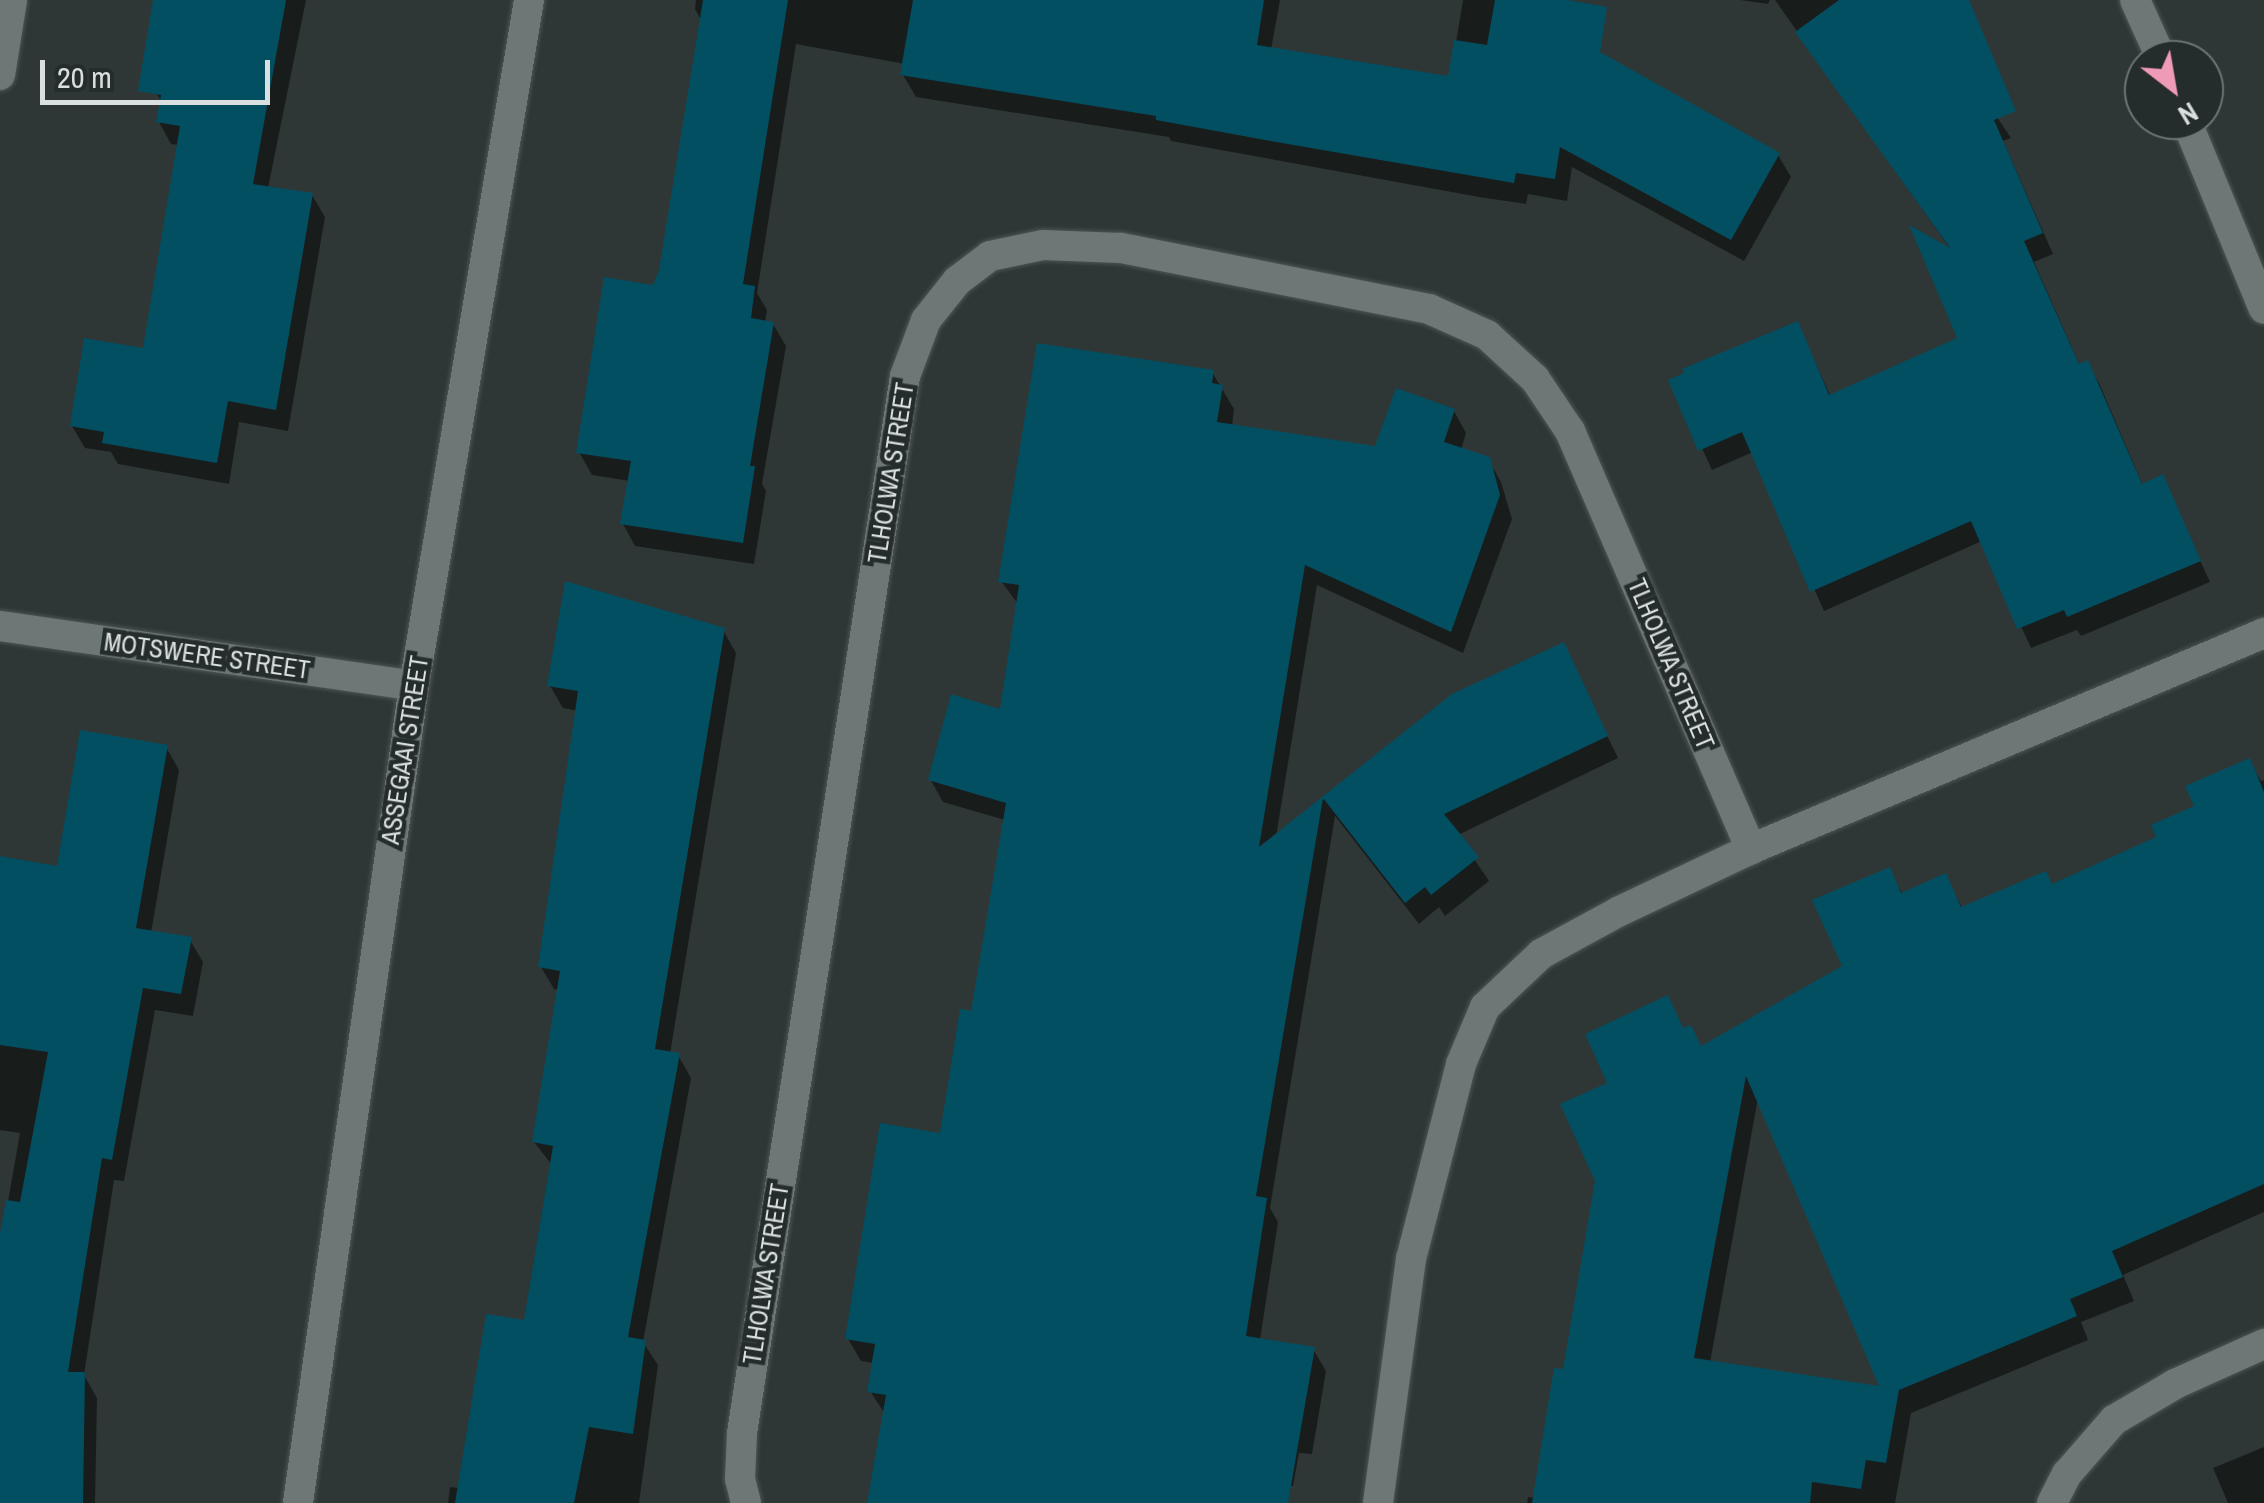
<!DOCTYPE html>
<style>
body{margin:0}
#map{position:relative;width:2264px;height:1503px;overflow:hidden;background:#2e3736;font-family:"Archivo Narrow",sans-serif}
div>[style]{position:absolute}
.shadow>*{inset:0;background:#0007}
.building>*{inset:0;background:#034f62}
.roads{filter:drop-shadow(0 0 2px #4d5554) drop-shadow(0 0 2px #4d5554)}
.minor>*{height:30px;margin:-15px;padding:0 15px;transform-origin:15px;border-radius:15px;background:#6d7776}
span{translate:-50% -50%;white-space:nowrap;text-align:center;line-height:1.15;-webkit-text-stroke:9px #242d2c;paint-order:stroke}
.street-label{font-size:25px;color:#dae0df}
.north{position:absolute;left:2124px;top:40px;width:100px;height:100px;box-sizing:border-box;background:#242d2c;border:2px solid #6d7574;border-radius:50%;rotate:149deg;font-size:28px;font-weight:700;line-height:40px;text-align:center;color:#dae0df}
.north::after{content:'';display:block;margin:auto;width:35px;height:45px;background:#ef9ab7;clip-path:polygon(50% 0,100% 100%,50% 72%,0 100%)}
.scale{position:absolute;left:40px;top:60px;width:230px;height:45px;box-sizing:border-box;border:5px solid #dae0df;border-top:0;padding-left:12px;font-size:30px;line-height:35px;white-space:nowrap;color:#dae0df;-webkit-text-stroke:8px #242d2c;paint-order:stroke}
</style>
<div id="map">
<div class="shadow">
<div style="clip-path:polygon(174px 0,306px 0,268px 188px,312px 195px,325px 217px,288px 431px,239px 422px,229px 484px,118px 464px,111px 452px,85px 448px,72px 426px,145px 351px,179px 145px,171px 144px,159px 122px,162px 102px,157px 94px)"></div>
<div style="clip-path:polygon(696px 0,1280px 0,1271px 50px,1450px 79px,1463px 0,1501px 0,1778px 155px,1791px 177px,1744px 261px,1572px 167px,1567px 201px,1528px 194px,1526px 204px,1479px 197px,1171px 141px,1169px 137px,916px 97px,903px 75px,905px 64px,796px 44px,757px 293px,767px 310px,765px 323px,773px 324px,786px 346px,762px 484px,766px 491px,754px 564px,635px 546px,623px 524px,630px 481px,592px 475px,579px 452px,661px 271px,702px 22px,695px 9px)"></div>
<div style="clip-path:polygon(1740px 0,1770px 0,1768px 4px)"></div>
<div style="clip-path:polygon(1775px 0,1919px 0,2011px 138px,2003px 141px,2053px 254px,2034px 262px,2080px 366px,2087px 363px,2099px 383px,2143px 486px,2162px 477px,2210px 582px,2081px 636px,2077px 630px,2031px 648px,1982px 541px,1824px 611px,1753px 452px,1712px 470px,1671px 381px,1797px 324px,1831px 397px,1961px 339px,1953px 253px)"></div>
<div style="clip-path:polygon(1212px 372px,1234px 409px,1232px 427px,1377px 449px,1454px 411px,1466px 433px,1461px 450px,1488px 459px,1501px 482px,1512px 519px,1463px 653px,1317px 585px,1276px 837px,1453px 696px,1563px 645px,1618px 758px,1458px 835px,1489px 881px,1445px 916px,1439px 907px,1419px 924px,1335px 816px,1270px 1208px,1278px 1222px,1260px 1340px,1313px 1349px,1326px 1371px,1312px 1454px,1299px 1453px,1293px 1486px,1263px 1481px,1259px 1503px,870px 1503px,885px 1414px,870px 1391px,874px 1363px,861px 1361px,848px 1339px,942px 1136px,973px 1014px,1005px 820px,943px 802px,930px 779px,1002px 712px,1018px 604px,1001px 581px)"></div>
<div style="clip-path:polygon(723px 630px,736px 653px,670px 1054px,678px 1055px,691px 1078px,643px 1342px,658px 1365px,639px 1503px,448px 1503px,450px 1487px,460px 1488px,526px 1323px,552px 1165px,534px 1142px,559px 990px,554px 989px,541px 967px,578px 711px,563px 708px,550px 686px)"></div>
<div style="clip-path:polygon(166px 747px,179px 770px,151px 933px,190px 940px,203px 962px,193px 1016px,155px 1010px,124px 1181px,114px 1180px,84px 1375px,97px 1398px,95px 1503px,0 1503px,0 1247px,20px 1133px,0 1130px,0 859px,59px 868px)"></div>
<div style="clip-path:polygon(evenodd,2249px 761px,2261px 781px,2264px 780px,2264px 1212px,2123px 1275px,2134px 1301px,2081px 1322px,2088px 1340px,1911px 1413px,1895px 1503px,1527px 1503px,1528px 1497px,1536px 1498px,1565px 1372px,1611px 1084px,1667px 999px,1684px 1030px,1702px 1048px,1845px 967px,1889px 870px,1903px 895px,1945px 876px,1963px 909px,2053px 887px,2159px 838px,2249px 761px,1758px 1098px,1883px 1389px,1710px 1363px,1758px 1098px)"></div>
<div style="clip-path:polygon(2264px 1447px,2264px 1503px,2228px 1503px,2213px 1468px)"></div>
</div>
<div class="building">
<div style="clip-path:polygon(153px 0,286px 0,253px 184px,313px 193px,276px 410px,228px 401px,217px 463px,102px 443px,104px 432px,70px 426px,84px 338px,143px 348px,180px 126px,156px 122px,161px 95px,138px 91px)"></div>
<div style="clip-path:polygon(703px 0,788px 0,743px 284px,755px 286px,751px 318px,774px 322px,750px 466px,755px 466px,743px 543px,620px 524px,631px 461px,576px 453px,604px 277px,653px 285px,659px 270px)"></div>
<div style="clip-path:polygon(913px 0,1264px 0,1257px 45px,1448px 76px,1454px 40px,1487px 45px,1495px 0,1568px 0,1607px 7px,1600px 52px,1780px 153px,1731px 240px,1560px 147px,1555px 179px,1516px 173px,1514px 183px,1282px 143px,1156px 120px,1156px 116px,900px 75px)"></div>
<div style="clip-path:polygon(1839px 0,1969px 0,2016px 111px,1994px 120px,2043px 233px,2024px 241px,2079px 364px,2088px 360px,2142px 484px,2163px 474px,2201px 561px,2067px 617px,2064px 610px,2017px 629px,1971px 521px,1810px 592px,1742px 432px,1698px 451px,1668px 380px,1684px 373px,1682px 369px,1798px 321px,1829px 395px,1957px 338px,1909px 225px,1950px 248px,1795px 32px)"></div>
<div style="clip-path:polygon(1037px 343px,1214px 370px,1212px 383px,1223px 385px,1217px 422px,1375px 446px,1396px 388px,1455px 409px,1444px 442px,1490px 457px,1500px 495px,1451px 632px,1305px 565px,1259px 847px,1452px 694px,1564px 642px,1608px 736px,1444px 814px,1479px 857px,1431px 895px,1425px 887px,1405px 903px,1323px 798px,1256px 1196px,1267px 1198px,1246px 1336px,1315px 1347px,1288px 1503px,867px 1503px,886px 1395px,867px 1392px,875px 1344px,845px 1339px,880px 1123px,940px 1133px,960px 1009px,971px 1011px,1006px 803px,928px 780px,951px 694px,1000px 709px,1019px 585px,998px 582px)"></div>
<div style="clip-path:polygon(565px 581px,725px 628px,655px 1049px,680px 1053px,628px 1337px,646px 1340px,633px 1434px,589px 1427px,574px 1503px,455px 1503px,486px 1314px,524px 1320px,553px 1146px,532px 1142px,560px 971px,538px 967px,578px 691px,547px 686px)"></div>
<div style="clip-path:polygon(80px 730px,168px 745px,136px 928px,192px 937px,181px 994px,143px 988px,112px 1160px,102px 1158px,68px 1372px,85px 1372px,83px 1503px,0 1503px,0 1233px,6px 1200px,20px 1202px,48px 1052px,0 1045px,0 856px,57px 866px)"></div>
<div style="clip-path:polygon(evenodd,2250px 758px,2264px 792px,2264px 1184px,2112px 1251px,2123px 1277px,2070px 1299px,2077px 1316px,1899px 1390px,1886px 1463px,1866px 1460px,1861px 1489px,1812px 1482px,1810px 1503px,1532px 1503px,1554px 1368px,1563px 1369px,1595px 1181px,1560px 1104px,1607px 1083px,1585px 1034px,1668px 995px,1683px 1028px,1691px 1025px,1701px 1046px,1842px 966px,1812px 900px,1890px 867px,1901px 893px,1946px 873px,1961px 907px,2046px 871px,2052px 884px,2156px 837px,2151px 825px,2194px 806px,2185px 786px,2250px 758px,1746px 1076px,1879px 1386px,1694px 1358px,1746px 1076px)"></div>
</div>
<div class="roads">
<div class="minor">
<div style="left:2135px;top:0;width:66px;rotate:65.8deg"></div>
<div style="left:0;top:75px;width:76px;rotate:-80.9deg"></div>
<div style="left:2186px;top:120px;width:204px;rotate:67.6deg"></div>
<div style="left:0;top:626px;width:418px;rotate:8.2deg"></div>
<div style="left:298px;top:1503px;width:825px;rotate:-81.92deg"></div>
<div style="left:414px;top:686px;width:696px;rotate:-80.48deg"></div>
<div style="left:746px;top:1503px;width:25px;rotate:-104deg"></div>
<div style="left:740px;top:1479px;width:46px;rotate:-87.5deg"></div>
<div style="left:742px;top:1433px;width:1069px;rotate:-81.23deg"></div>
<div style="left:905px;top:376px;width:60px;rotate:-69.4deg"></div>
<div style="left:926px;top:320px;width:50px;rotate:-51.5deg"></div>
<div style="left:957px;top:281px;width:41px;rotate:-37.1deg"></div>
<div style="left:990px;top:256px;width:54px;rotate:-11.7deg"></div>
<div style="left:1043px;top:245px;width:78px;rotate:2.2deg"></div>
<div style="left:1121px;top:248px;width:314px;rotate:11.2deg"></div>
<div style="left:1429px;top:309px;width:64px;rotate:24.1deg"></div>
<div style="left:1487px;top:335px;width:65px;rotate:42.5deg"></div>
<div style="left:1535px;top:379px;width:63px;rotate:56.1deg"></div>
<div style="left:1570px;top:431px;width:456px;rotate:66.6deg"></div>
<div style="left:1378px;top:1503px;width:246px;rotate:-82.3deg"></div>
<div style="left:1411px;top:1259px;width:201px;rotate:-75.6deg"></div>
<div style="left:1461px;top:1064px;width:62px;rotate:-67.2deg"></div>
<div style="left:1485px;top:1007px;width:77px;rotate:-43.4deg"></div>
<div style="left:1541px;top:954px;width:90px;rotate:-28.6deg"></div>
<div style="left:1620px;top:911px;width:145px;rotate:-25.3deg"></div>
<div style="left:1751px;top:849px;width:557px;rotate:-22.83deg"></div>
<div style="left:2052px;top:1503px;width:33px;rotate:-63deg"></div>
<div style="left:2067px;top:1474px;width:72px;rotate:-49deg"></div>
<div style="left:2114px;top:1420px;width:71px;rotate:-30.5deg"></div>
<div style="left:2175px;top:1384px;width:98px;rotate:-24.2deg"></div>
</div>
</div>
<div class="street-label">
<span style="left:891px;top:473px;rotate:-81deg">TLHOLWA STREET</span>
<span style="left:207px;top:656px;rotate:8deg">MOTSWERE STREET</span>
<span style="left:1671px;top:664px;rotate:67deg">TLHOLWA STREET</span>
<span style="left:405px;top:750px;rotate:-81deg">ASSEGAAI STREET</span>
<span style="left:766px;top:1274px;rotate:-81deg">TLHOLWA STREET</span>
</div>
<div class="north">N</div>
<div class="scale">20 m</div>
</div>
